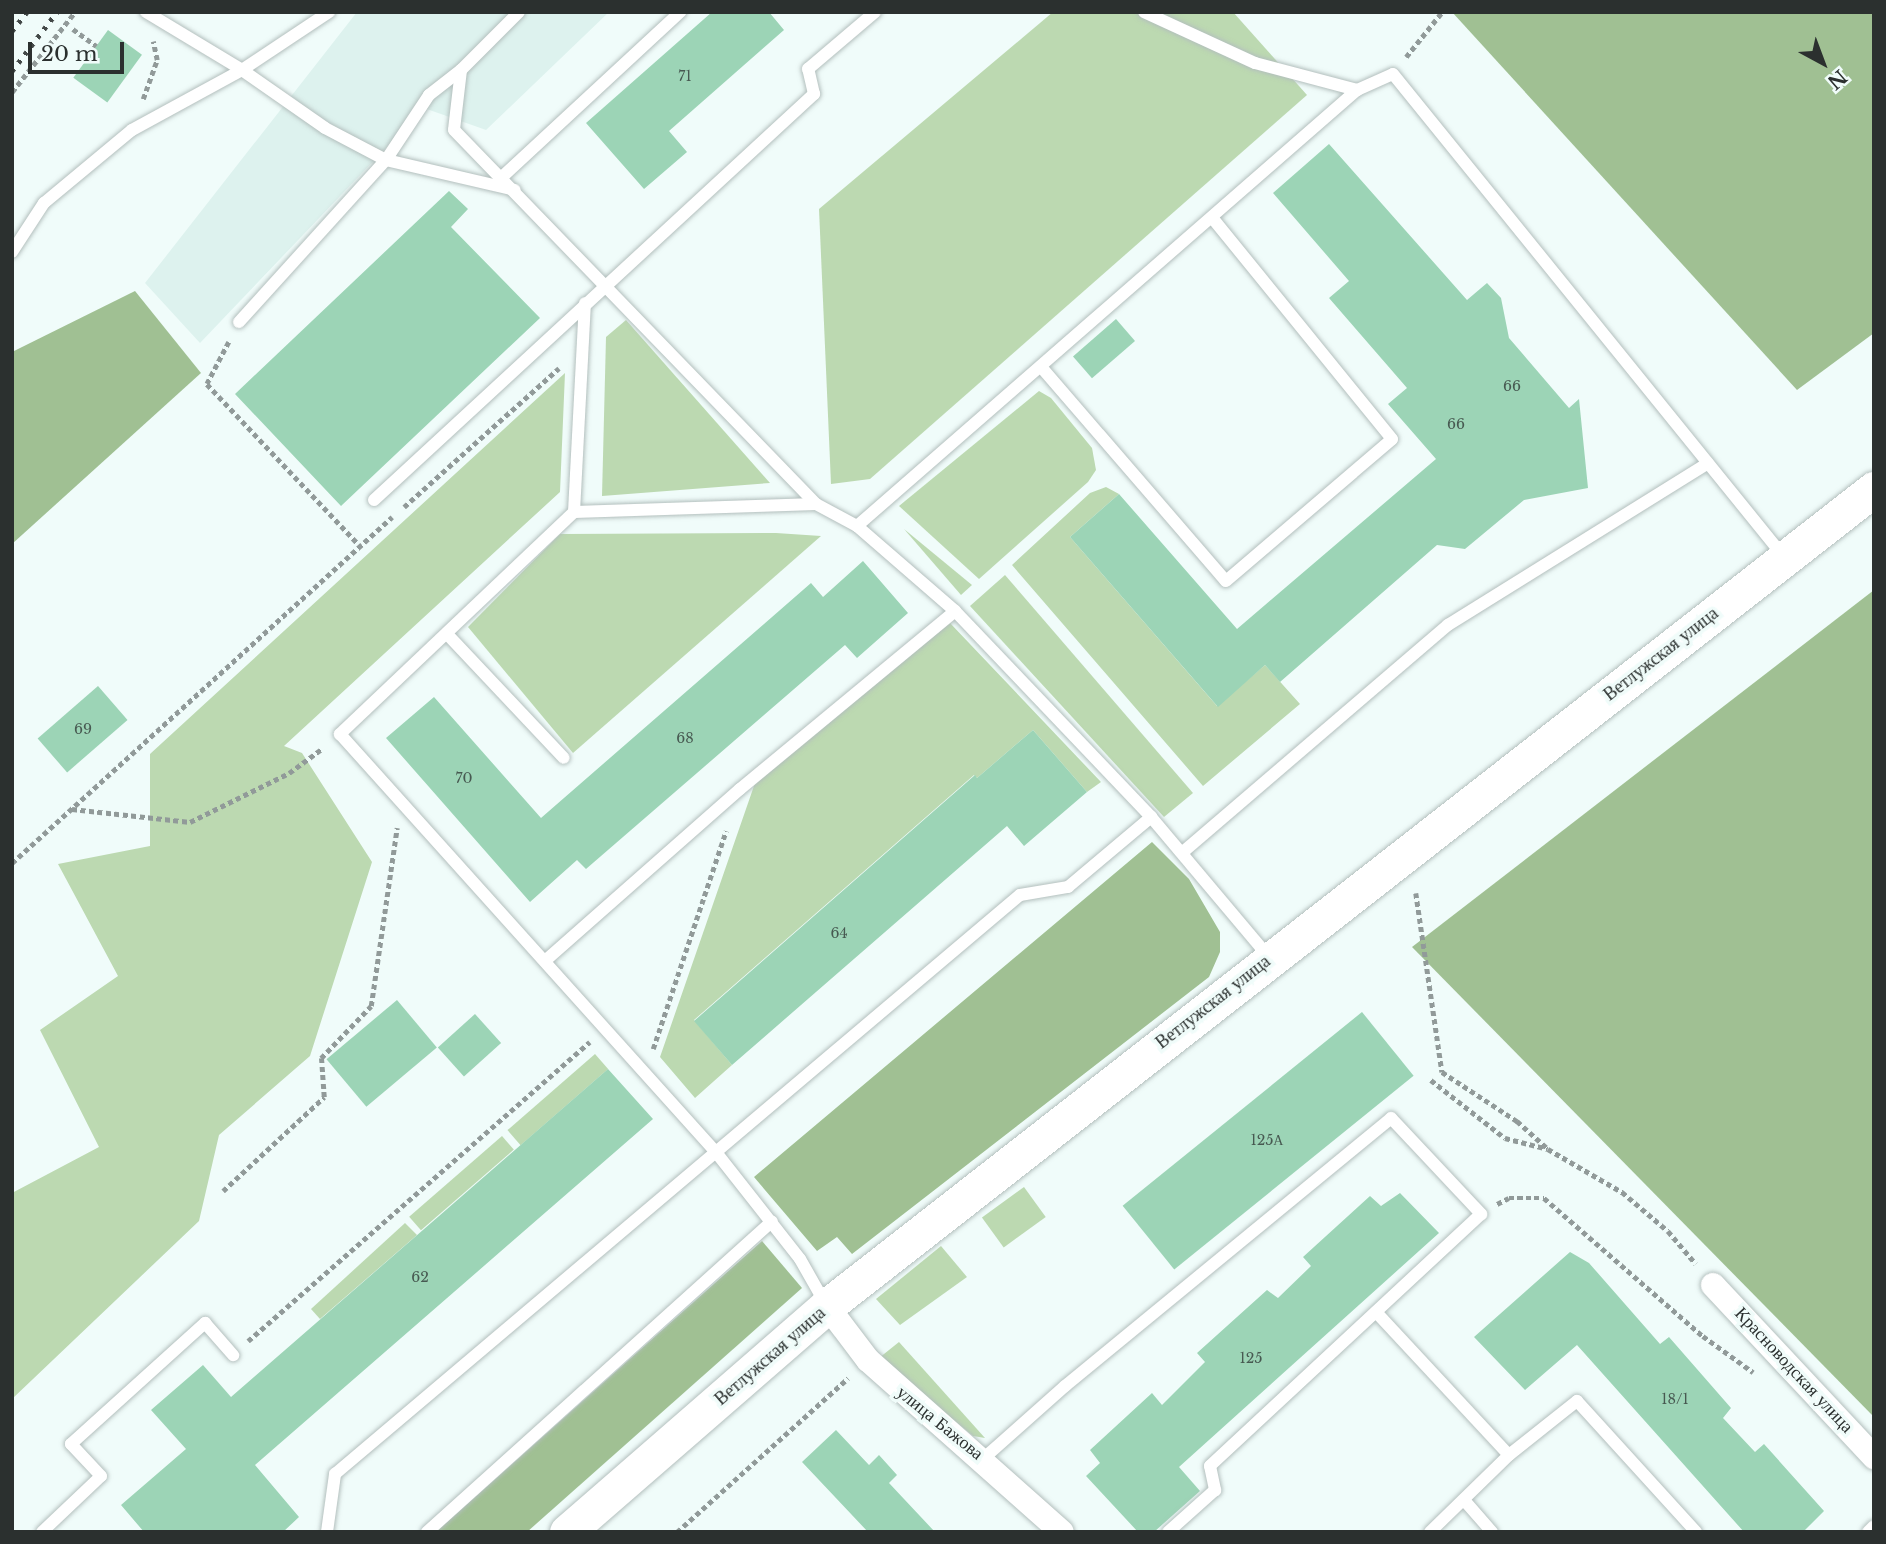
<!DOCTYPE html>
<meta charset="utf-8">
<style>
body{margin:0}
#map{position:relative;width:1886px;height:1544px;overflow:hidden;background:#f0fcfa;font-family:"Libre Baskerville",serif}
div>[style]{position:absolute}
.built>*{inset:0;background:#ddf2ee}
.green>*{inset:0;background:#bcd9b1;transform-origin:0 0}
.forest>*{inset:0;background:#a0c093}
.building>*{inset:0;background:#9cd4b6;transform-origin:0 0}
.path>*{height:4.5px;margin-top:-2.25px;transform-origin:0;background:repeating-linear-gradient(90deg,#919a99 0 5px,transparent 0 8.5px)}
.roads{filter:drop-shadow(0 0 2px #b3bfbd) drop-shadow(0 0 2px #b3bfbd)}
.lane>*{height:12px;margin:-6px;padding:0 6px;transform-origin:6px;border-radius:6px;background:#fff}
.street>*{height:24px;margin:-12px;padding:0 12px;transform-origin:12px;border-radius:12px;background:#fff}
.secondary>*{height:35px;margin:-17.5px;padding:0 17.5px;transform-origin:17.5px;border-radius:17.5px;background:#fff}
.rail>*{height:5px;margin-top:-2.5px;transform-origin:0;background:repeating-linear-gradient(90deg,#434948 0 3.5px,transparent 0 10.5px)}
span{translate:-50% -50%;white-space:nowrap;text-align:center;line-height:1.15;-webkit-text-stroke:7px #f0fcfa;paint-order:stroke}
.number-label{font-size:14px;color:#475951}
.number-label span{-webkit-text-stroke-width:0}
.street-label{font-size:18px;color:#2b302f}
.frame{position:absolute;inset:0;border:14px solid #2b302f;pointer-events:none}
.north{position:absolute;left:1788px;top:28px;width:70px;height:70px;-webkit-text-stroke:5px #f0fcfa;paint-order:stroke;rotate:139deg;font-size:19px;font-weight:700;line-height:28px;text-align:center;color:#2b302f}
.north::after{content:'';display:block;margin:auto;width:24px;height:32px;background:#2b302f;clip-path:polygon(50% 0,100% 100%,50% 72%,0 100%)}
.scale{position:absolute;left:28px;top:42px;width:96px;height:32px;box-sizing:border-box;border:4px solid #2b302f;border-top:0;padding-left:9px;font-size:21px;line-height:24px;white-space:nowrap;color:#2b302f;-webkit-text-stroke:5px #f0fcfa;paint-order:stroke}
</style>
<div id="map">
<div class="built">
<div style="clip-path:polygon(357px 12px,609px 12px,486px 130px,424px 108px,200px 343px,145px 283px)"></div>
</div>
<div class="green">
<div style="clip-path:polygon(1053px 12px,1233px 12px,1307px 95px,870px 479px,831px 484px,819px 209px)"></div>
<div style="clip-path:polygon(626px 320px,770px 483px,602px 496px,606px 337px)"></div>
<div style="clip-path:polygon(565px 373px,560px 492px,284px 746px,302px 753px,372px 862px,310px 1056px,219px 1135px,199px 1221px,12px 1399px,12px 1193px,99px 1147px,40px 1030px,118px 976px,58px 864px,150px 846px,150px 754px)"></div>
<div style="clip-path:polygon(1039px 391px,1051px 398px,1092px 448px,1096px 470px,1088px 482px,979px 579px,899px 506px)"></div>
<div style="clip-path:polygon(1106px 487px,1119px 494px,1070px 537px,1217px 706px,1265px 665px,1300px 704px,1203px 786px,1012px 565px,1090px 493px)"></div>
<div style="clip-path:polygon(904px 529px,972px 585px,961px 595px)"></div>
<div style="clip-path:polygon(776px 533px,821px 536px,573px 753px,468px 627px,560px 534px)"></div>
<div style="clip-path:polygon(1005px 575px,1193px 793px,1164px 817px,970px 606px)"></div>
<div style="clip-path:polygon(950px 623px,1101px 782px,1087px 792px,1033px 730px,977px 778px,974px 775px,694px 1020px,732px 1065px,695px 1098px,660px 1057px,755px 783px)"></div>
<div style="left:595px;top:1054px;width:20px;height:116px;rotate:49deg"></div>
<div style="left:502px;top:1136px;width:18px;height:123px;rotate:49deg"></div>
<div style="left:1024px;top:1187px;width:37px;height:52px;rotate:54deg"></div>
<div style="clip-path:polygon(405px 1223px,417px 1235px,320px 1319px,311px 1309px)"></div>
<div style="clip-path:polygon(941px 1246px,967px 1277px,900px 1325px,876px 1299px)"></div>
<div style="clip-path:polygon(899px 1342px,985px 1438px,973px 1436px,879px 1358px)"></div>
</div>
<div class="forest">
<div style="clip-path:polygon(1452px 12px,1874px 12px,1874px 333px,1797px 390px)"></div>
<div style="clip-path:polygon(135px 291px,201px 373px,12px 544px,12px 352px)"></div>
<div style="clip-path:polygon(1874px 590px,1874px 1417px,1412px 947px)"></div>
<div style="clip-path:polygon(1152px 842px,1189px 879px,1220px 932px,1220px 952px,1209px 977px,852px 1254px,837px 1237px,817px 1251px,754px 1177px)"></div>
<div style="clip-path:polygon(762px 1241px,802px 1288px,527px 1532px,436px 1532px)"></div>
</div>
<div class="building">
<div style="clip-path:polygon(712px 12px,769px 12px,784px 30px,669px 131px,687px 152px,644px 189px,586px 123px)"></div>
<div style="left:108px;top:30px;width:42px;height:59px;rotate:36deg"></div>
<div style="clip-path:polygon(1329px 144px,1467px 300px,1487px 283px,1501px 298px,1509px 338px,1569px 408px,1579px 399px,1588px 488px,1524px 500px,1465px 549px,1437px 545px,1280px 682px,1265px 665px,1218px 707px,1070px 537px,1119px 494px,1237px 629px,1436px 459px,1388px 404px,1407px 388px,1329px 298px,1349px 281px,1273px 193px)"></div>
<div style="clip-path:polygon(449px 191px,468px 209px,451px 227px,540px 318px,341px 506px,235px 394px)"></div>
<div style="left:1116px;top:319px;width:29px;height:57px;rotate:49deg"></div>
<div style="clip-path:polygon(863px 561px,908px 613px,857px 658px,845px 645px,586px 869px,577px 860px,530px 902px,386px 738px,434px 697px,541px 818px,811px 583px,823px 597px)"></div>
<div style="left:98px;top:686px;width:45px;height:80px;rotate:49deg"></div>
<div style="clip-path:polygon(1033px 730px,1087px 792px,1024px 846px,1007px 826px,732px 1065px,694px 1021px,975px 775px,977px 778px)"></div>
<div style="left:397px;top:1000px;width:62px;height:92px;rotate:50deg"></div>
<div style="left:1362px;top:1012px;width:82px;height:308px;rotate:51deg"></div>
<div style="left:475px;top:1014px;width:39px;height:50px;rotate:48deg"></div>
<div style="clip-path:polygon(608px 1069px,653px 1119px,255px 1465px,299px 1517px,283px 1532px,144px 1532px,121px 1505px,186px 1449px,151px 1410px,203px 1365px,231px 1397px)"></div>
<div style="clip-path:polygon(1400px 1193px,1439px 1233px,1179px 1467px,1200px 1491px,1154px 1532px,1138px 1532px,1086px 1476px,1100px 1463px,1090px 1450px,1152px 1393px,1162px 1405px,1205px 1362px,1197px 1353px,1267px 1290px,1278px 1298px,1311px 1266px,1303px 1257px,1370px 1196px,1381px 1206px)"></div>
<div style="clip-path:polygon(1570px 1252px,1589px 1263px,1660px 1344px,1669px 1337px,1731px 1408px,1723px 1418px,1755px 1452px,1764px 1444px,1824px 1511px,1803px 1532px,1744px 1532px,1577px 1345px,1525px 1390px,1474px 1337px)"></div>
<div style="clip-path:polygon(836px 1430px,869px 1465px,879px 1455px,897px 1475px,889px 1483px,935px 1532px,868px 1532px,802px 1462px)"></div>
</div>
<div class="path">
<div style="left:73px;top:29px;width:29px;rotate:36deg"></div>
<div style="left:1406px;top:57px;width:58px;rotate:-51.3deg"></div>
<div style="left:12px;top:92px;width:102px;rotate:-51.8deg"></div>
<div style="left:143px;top:99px;width:41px;rotate:-70.3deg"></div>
<div style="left:157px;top:60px;width:19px;rotate:-102deg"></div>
<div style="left:229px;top:342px;width:47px;rotate:117.6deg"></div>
<div style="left:207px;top:384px;width:223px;rotate:46.6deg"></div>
<div style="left:404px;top:507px;width:208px;rotate:-41.9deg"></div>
<div style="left:72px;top:809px;width:119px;rotate:6.3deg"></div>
<div style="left:190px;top:822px;width:110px;rotate:-26.3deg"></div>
<div style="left:289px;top:773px;width:42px;rotate:-36.3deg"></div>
<div style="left:12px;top:863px;width:514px;rotate:-42.32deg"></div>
<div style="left:1416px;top:893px;width:181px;rotate:81.7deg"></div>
<div style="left:1442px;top:1072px;width:90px;rotate:33.2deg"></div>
<div style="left:1517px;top:1121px;width:40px;rotate:42deg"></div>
<div style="left:653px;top:1049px;width:230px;rotate:-71.5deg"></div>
<div style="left:1431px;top:1080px;width:94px;rotate:38.1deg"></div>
<div style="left:1505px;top:1138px;width:44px;rotate:14.3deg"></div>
<div style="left:1548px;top:1149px;width:86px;rotate:30.2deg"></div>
<div style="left:1622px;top:1192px;width:60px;rotate:40.3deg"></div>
<div style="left:1668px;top:1231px;width:43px;rotate:49.7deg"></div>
<div style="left:223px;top:1191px;width:138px;rotate:-42.9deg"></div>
<div style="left:324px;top:1097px;width:39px;rotate:-94deg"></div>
<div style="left:321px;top:1058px;width:72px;rotate:-46.1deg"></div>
<div style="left:371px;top:1006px;width:180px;rotate:-81.7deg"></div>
<div style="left:1497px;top:1204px;width:13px;rotate:-27deg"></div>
<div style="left:1509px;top:1198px;width:35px"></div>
<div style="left:1544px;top:1198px;width:211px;rotate:41deg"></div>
<div style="left:1703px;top:1336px;width:62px;rotate:35.8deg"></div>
<div style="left:248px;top:1341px;width:454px;rotate:-41.2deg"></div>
<div style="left:677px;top:1532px;width:230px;rotate:-42deg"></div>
</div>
<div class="roads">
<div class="lane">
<div style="left:146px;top:12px;width:112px;rotate:31.1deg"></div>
<div style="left:242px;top:70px;width:101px;rotate:34.9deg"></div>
<div style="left:325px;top:128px;width:69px;rotate:27.7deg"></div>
<div style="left:386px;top:160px;width:132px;rotate:13.1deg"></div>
<div style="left:519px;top:12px;width:82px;rotate:135deg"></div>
<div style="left:461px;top:70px;width:60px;rotate:96.7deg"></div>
<div style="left:454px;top:130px;width:520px;rotate:45.93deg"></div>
<div style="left:816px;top:504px;width:47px;rotate:28.2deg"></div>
<div style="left:857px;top:526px;width:130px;rotate:40.9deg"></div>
<div style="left:955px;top:611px;width:284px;rotate:46.4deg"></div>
<div style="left:1151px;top:817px;width:183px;rotate:49.9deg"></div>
<div style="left:1144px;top:12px;width:122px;rotate:24.7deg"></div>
<div style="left:1255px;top:63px;width:106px;rotate:14.8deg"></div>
<div style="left:502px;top:177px;width:243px;rotate:-42.8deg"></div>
<div style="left:12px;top:252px;width:59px;rotate:-56.9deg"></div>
<div style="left:44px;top:203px;width:114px;rotate:-39.7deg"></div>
<div style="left:132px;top:130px;width:125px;rotate:-28.6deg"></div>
<div style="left:242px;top:70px;width:105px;rotate:-33.7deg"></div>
<div style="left:239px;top:322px;width:219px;rotate:-47.8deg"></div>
<div style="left:386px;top:160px;width:78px;rotate:-56.5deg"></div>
<div style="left:429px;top:95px;width:41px;rotate:-38deg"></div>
<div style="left:1042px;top:368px;width:281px;rotate:49.2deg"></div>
<div style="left:1226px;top:581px;width:218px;rotate:-40.5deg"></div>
<div style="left:1392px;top:439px;width:284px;rotate:-129.1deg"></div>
<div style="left:374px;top:500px;width:599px;rotate:-42.7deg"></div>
<div style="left:814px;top:94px;width:26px;rotate:-103deg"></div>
<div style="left:808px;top:69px;width:88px;rotate:-40.4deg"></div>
<div style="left:816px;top:504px;width:242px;rotate:178.1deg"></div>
<div style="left:574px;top:512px;width:323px;rotate:136.5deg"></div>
<div style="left:340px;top:734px;width:561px;rotate:48.04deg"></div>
<div style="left:715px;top:1151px;width:137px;rotate:51.8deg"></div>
<div style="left:800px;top:1259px;width:51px;rotate:60.4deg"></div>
<div style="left:574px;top:512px;width:209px;rotate:-87deg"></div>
<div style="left:857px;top:526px;width:663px;rotate:-41.09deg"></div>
<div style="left:1357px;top:90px;width:39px;rotate:-24deg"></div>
<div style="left:1393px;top:74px;width:623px;rotate:51deg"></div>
<div style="left:447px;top:634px;width:170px;rotate:46.7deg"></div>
<div style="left:1183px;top:852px;width:349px;rotate:-40.6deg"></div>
<div style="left:1448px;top:625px;width:306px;rotate:-31.9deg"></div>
<div style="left:546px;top:960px;width:259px;rotate:-41.4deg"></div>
<div style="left:740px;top:789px;width:279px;rotate:-39.6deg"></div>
<div style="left:1376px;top:1312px;width:195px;rotate:47.1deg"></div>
<div style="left:984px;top:1458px;width:108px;rotate:-41.6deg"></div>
<div style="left:1065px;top:1386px;width:422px;rotate:-39.4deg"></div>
<div style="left:1391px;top:1118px;width:132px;rotate:46.8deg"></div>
<div style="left:1481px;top:1214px;width:370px;rotate:137.1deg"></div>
<div style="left:1210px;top:1466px;width:25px;rotate:78deg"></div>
<div style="left:1215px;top:1490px;width:63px;rotate:138.2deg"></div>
<div style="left:1464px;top:1500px;width:43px;rotate:48.8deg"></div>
<div style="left:42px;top:1532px;width:81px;rotate:-43.5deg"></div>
<div style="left:101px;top:1476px;width:44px;rotate:-133.2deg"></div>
<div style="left:71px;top:1444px;width:181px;rotate:-42.1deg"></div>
<div style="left:205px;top:1323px;width:43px;rotate:48.8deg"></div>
<div style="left:327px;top:1532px;width:59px;rotate:-82.1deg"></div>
<div style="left:335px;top:1474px;width:897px;rotate:-40.21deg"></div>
<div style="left:1020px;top:895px;width:49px;rotate:-9.5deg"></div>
<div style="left:1068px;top:887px;width:109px;rotate:-40.1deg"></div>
<div style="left:427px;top:1532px;width:464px;rotate:-42deg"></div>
<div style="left:1430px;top:1532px;width:110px;rotate:-44.3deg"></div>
<div style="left:1509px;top:1455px;width:87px;rotate:-38.5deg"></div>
<div style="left:1577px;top:1401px;width:177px;rotate:47.7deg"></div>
<div style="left:1868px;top:1532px;width:8px;rotate:-45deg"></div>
</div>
<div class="street">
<div style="left:1713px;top:1285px;width:236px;rotate:46.9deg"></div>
<div style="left:827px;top:1306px;width:68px;rotate:52.8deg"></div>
<div style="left:868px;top:1360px;width:259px;rotate:41.6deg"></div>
</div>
<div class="secondary">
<div style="left:567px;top:1532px;width:344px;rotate:-41deg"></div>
<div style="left:827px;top:1306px;width:1328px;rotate:-37.97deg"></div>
</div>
</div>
<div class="rail">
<div style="left:12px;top:31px;width:24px;rotate:-52deg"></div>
<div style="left:12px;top:71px;width:74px;rotate:-52.7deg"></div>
</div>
<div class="number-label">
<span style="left:685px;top:76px">71</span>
<span style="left:1512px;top:386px">66</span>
<span style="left:1456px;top:424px">66</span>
<span style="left:83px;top:729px">69</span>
<span style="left:685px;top:738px">68</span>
<span style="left:464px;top:778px">70</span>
<span style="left:839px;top:933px">64</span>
<span style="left:1267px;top:1140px">125А</span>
<span style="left:420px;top:1277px">62</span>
<span style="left:1251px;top:1358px">125</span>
<span style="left:1675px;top:1399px">18/1</span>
</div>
<div class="street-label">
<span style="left:1661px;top:654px;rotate:-38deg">Ветлужская улица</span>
<span style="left:1213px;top:1002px;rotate:-38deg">Ветлужская улица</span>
<span style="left:770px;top:1356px;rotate:-41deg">Ветлужская улица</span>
<span style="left:1794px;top:1370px;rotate:47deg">Красноводская улица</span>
<span style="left:940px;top:1423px;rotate:39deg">улица Бажова</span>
</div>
<div class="frame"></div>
<div class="north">N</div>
<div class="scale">20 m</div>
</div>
